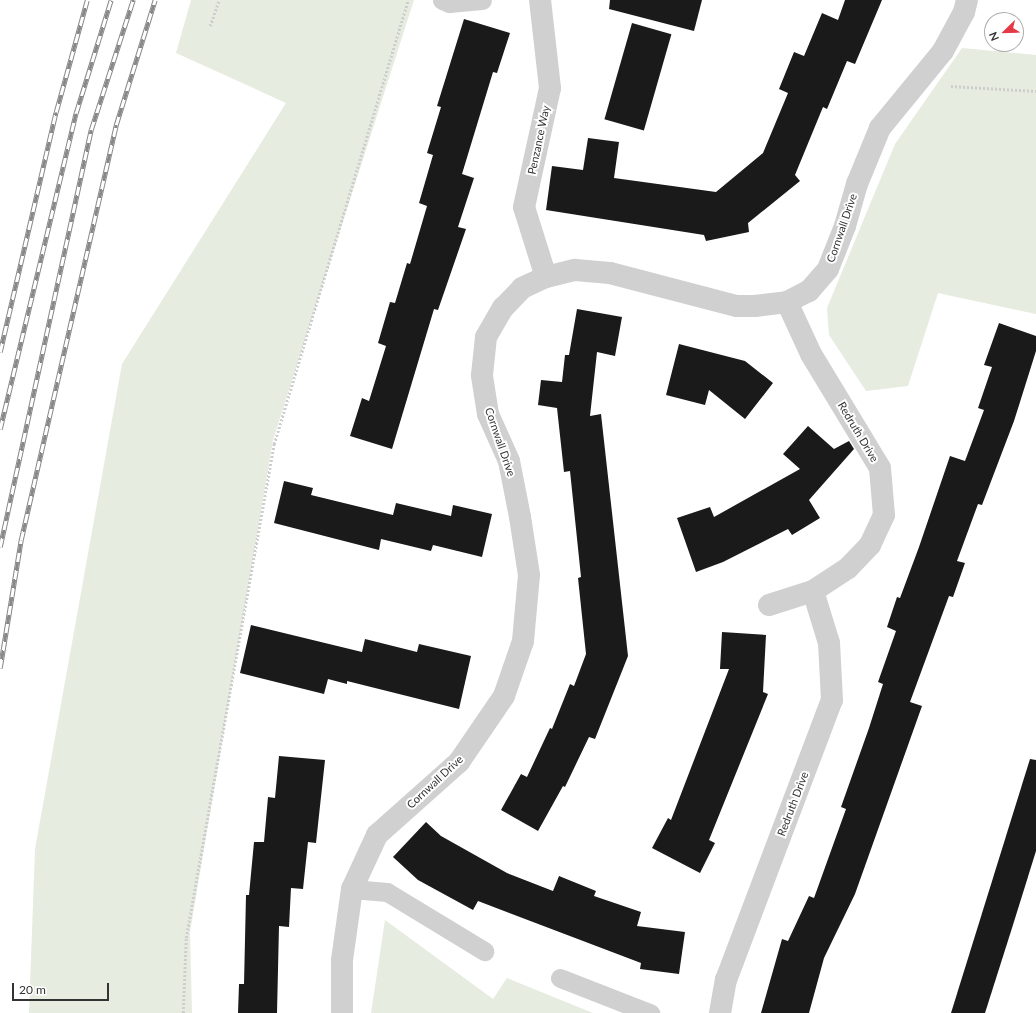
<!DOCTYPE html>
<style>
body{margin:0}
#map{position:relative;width:1036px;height:1013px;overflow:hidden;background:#fff;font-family:Lato,sans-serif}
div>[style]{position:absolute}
.green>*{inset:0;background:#e6ecdf}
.building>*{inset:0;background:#1a1a1a;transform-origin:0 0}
.path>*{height:2.5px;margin-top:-1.25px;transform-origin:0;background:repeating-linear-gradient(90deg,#cdcdcd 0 2px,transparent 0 4px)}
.lane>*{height:19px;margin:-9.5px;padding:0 9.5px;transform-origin:9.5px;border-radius:9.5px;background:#d0d0d0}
.street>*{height:22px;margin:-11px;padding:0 11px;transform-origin:11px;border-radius:11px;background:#d0d0d0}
.rail>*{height:4.5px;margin-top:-2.25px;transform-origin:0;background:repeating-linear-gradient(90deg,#fff 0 9px,#888 0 18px);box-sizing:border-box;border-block:1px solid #888}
span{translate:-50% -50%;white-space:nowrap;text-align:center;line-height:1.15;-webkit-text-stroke:4px #fff;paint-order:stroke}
.street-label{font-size:11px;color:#333}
.north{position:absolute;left:984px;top:12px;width:40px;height:40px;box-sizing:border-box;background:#fff;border:1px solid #adadad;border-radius:50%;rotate:247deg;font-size:11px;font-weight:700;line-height:16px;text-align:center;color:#333}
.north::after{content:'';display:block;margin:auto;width:14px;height:18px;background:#e63946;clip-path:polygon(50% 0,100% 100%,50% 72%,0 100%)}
.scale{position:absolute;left:12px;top:983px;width:97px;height:18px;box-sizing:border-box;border:2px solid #333;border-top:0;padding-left:5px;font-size:12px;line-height:14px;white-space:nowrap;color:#333;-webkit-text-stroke:3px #fff;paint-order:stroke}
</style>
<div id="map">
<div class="green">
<div style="clip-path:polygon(191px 0,414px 0,273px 440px,190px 932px,192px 1013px,29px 1013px,35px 849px,122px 364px,286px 103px,176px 53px)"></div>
<div style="clip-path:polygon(962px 48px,1036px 55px,1036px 314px,938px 293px,908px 386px,866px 391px,829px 335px,827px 308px,895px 144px)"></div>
<div style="clip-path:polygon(385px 920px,493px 999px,507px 978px,593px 1013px,371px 1013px)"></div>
</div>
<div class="building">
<div style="clip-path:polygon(610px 0,702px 0,694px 31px,609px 9px)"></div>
<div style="clip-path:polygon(845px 0,882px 0,855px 64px,847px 61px,827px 109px,823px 107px,795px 175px,800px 181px,748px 223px,749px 232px,706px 241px,704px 235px,546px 210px,552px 166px,583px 170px,588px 138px,619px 142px,614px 178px,716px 192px,763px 153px,788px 93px,779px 89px,794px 52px,804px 56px,822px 13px,838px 20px)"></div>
<div style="clip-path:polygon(464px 19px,510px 33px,497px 73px,493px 72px,462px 174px,474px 178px,458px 227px,466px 229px,438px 310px,434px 309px,392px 449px,350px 436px,362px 398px,369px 401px,386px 346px,378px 343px,390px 302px,395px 303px,407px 263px,410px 264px,427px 206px,419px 203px,433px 155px,427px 153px,441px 107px,437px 106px)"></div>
<div style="left:632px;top:23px;width:41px;height:100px;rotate:16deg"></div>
<div style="clip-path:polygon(577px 309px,622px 317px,615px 356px,597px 352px,590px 416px,601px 414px,628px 656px,595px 739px,589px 737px,565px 787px,563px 786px,538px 831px,501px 810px,521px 774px,527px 777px,550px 728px,552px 729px,570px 684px,574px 686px,586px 654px,578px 578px,581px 577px,570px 471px,564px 472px,557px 408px,538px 405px,541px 380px,562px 382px,565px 355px,569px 355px)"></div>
<div style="clip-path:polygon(999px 323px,1036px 336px,1036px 351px,1014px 421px,982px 505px,978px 504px,957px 561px,965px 563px,953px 597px,949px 596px,910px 702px,922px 706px,855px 894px,824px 958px,809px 1013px,761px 1013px,782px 939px,788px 941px,809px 896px,814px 898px,846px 809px,841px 807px,869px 728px,883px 684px,878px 682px,896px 631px,887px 627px,897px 597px,900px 598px,919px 547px,950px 456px,965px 461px,984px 410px,978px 408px,992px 367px,984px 365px)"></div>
<div style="clip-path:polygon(679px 344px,745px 361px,773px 383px,745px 419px,709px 390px,705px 405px,666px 395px)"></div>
<div style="clip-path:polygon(808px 426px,834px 449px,849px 441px,854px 449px,809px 500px,820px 518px,792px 535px,788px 529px,723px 562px,696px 572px,677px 518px,710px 507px,714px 517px,800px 469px,783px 454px)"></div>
<div style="clip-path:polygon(284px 481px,313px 488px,311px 495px,393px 515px,396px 503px,451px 516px,453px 505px,492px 514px,482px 557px,433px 545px,431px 551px,381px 539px,379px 550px,274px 523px)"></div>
<div style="clip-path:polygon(251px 625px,362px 652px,365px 639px,417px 652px,419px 644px,471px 656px,459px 709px,347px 681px,347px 684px,328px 679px,324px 694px,240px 673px)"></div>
<div style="clip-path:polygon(722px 632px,766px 635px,763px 692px,768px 694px,709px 840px,715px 843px,700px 873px,652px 848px,668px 818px,671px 820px,729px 669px,720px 669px)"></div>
<div style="clip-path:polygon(279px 756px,325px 760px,316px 843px,308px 842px,303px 889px,291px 888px,289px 927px,279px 926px,277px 1013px,238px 1013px,239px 984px,244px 984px,246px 895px,249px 895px,254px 842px,264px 842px,268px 797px,275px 798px)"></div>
<div style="clip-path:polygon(1030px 759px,1036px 760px,1036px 851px,1012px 928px,985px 1013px,951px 1013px)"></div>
<div style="clip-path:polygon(426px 822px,441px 836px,507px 873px,553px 891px,559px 876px,596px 891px,594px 896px,641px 912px,637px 926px,685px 932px,679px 974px,640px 969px,641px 963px,478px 901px,473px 910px,418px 880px,393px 857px)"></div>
</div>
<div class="path">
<div style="left:210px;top:26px;width:28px;rotate:-71deg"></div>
<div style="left:951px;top:86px;width:85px;rotate:3.4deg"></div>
<div style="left:183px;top:1013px;width:75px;rotate:-87.7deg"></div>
<div style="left:186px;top:938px;width:502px;rotate:-79.9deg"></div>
<div style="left:274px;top:444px;width:464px;rotate:-73.2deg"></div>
</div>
<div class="lane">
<div style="left:442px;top:0;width:8px;rotate:23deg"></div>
<div style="left:449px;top:3px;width:33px;rotate:-5deg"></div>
<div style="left:352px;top:889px;width:35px;rotate:5deg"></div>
<div style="left:387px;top:892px;width:114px;rotate:31.3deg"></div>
<div style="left:560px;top:978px;width:97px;rotate:21.3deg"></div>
</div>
<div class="street">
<div style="left:540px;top:0;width:89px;rotate:83.5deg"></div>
<div style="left:550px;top:88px;width:122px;rotate:102.3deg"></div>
<div style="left:524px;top:207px;width:73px;rotate:72.6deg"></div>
<div style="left:769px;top:605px;width:46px;rotate:-17.7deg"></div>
<div style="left:813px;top:591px;width:42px;rotate:-33.3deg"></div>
<div style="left:848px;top:568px;width:32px;rotate:-46deg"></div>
<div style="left:870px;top:545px;width:33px;rotate:-65deg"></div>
<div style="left:884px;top:515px;width:47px;rotate:-94.9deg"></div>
<div style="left:880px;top:468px;width:133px;rotate:-121.2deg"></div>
<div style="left:811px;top:354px;width:57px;rotate:-114.8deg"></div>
<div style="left:342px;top:1013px;width:53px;rotate:-90deg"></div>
<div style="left:342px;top:960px;width:72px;rotate:-82deg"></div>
<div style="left:352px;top:889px;width:60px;rotate:-65.2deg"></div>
<div style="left:377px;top:835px;width:110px;rotate:-41.7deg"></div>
<div style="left:459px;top:762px;width:80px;rotate:-55.7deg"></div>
<div style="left:504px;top:696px;width:58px;rotate:-70.9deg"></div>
<div style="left:523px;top:641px;width:66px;rotate:-84.8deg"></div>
<div style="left:529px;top:575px;width:59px;rotate:-98.8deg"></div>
<div style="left:520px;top:517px;width:57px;rotate:-101.1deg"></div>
<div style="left:509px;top:461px;width:51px;rotate:-114.1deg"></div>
<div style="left:488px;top:414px;width:39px;rotate:-99deg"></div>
<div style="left:482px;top:375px;width:38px;rotate:-84deg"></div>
<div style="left:486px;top:337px;width:34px;rotate:-60deg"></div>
<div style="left:503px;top:308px;width:28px;rotate:-46deg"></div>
<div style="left:522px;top:288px;width:26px;rotate:-25deg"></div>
<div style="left:546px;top:277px;width:30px;rotate:-14deg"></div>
<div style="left:575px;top:270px;width:35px;rotate:5deg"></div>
<div style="left:610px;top:273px;width:131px;rotate:14.6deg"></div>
<div style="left:737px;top:306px;width:18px"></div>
<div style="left:755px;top:306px;width:32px;rotate:-7deg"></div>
<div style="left:787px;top:302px;width:25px;rotate:-27deg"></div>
<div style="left:809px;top:291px;width:29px;rotate:-49deg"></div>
<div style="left:828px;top:269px;width:46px;rotate:-68.4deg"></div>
<div style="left:845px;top:226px;width:44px;rotate:-74.1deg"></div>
<div style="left:857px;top:184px;width:61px;rotate:-67.7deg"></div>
<div style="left:880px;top:128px;width:99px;rotate:-50.7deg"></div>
<div style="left:943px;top:51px;width:44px;rotate:-61.7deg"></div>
<div style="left:964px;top:12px;width:12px;rotate:-76deg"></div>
<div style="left:720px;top:1013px;width:34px;rotate:-80deg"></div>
<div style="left:726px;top:980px;width:299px;rotate:-69.3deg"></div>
<div style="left:832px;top:700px;width:57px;rotate:-93deg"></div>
<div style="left:829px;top:643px;width:54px;rotate:-107.1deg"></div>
</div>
<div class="rail">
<div style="left:0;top:352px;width:246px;rotate:-76.9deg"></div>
<div style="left:56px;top:112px;width:116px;rotate:-74.5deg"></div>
<div style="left:0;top:429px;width:325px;rotate:-76.5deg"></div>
<div style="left:76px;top:113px;width:118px;rotate:-72.8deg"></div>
<div style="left:0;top:547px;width:427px;rotate:-77.7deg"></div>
<div style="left:91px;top:130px;width:137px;rotate:-72.1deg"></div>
<div style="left:0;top:668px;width:130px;rotate:-80.7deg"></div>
<div style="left:21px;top:540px;width:426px;rotate:-77.1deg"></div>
<div style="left:116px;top:125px;width:131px;rotate:-72.7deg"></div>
</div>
<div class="street-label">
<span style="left:539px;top:140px;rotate:-78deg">Penzance Way</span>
<span style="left:842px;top:228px;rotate:-71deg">Cornwall Drive</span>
<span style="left:858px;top:432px;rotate:59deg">Redruth Drive</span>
<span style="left:500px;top:442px;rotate:71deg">Cornwall Drive</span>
<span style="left:435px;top:782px;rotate:-43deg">Cornwall Drive</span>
<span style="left:793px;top:804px;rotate:-69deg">Redruth Drive</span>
</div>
<div class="north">N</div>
<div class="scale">20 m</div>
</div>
